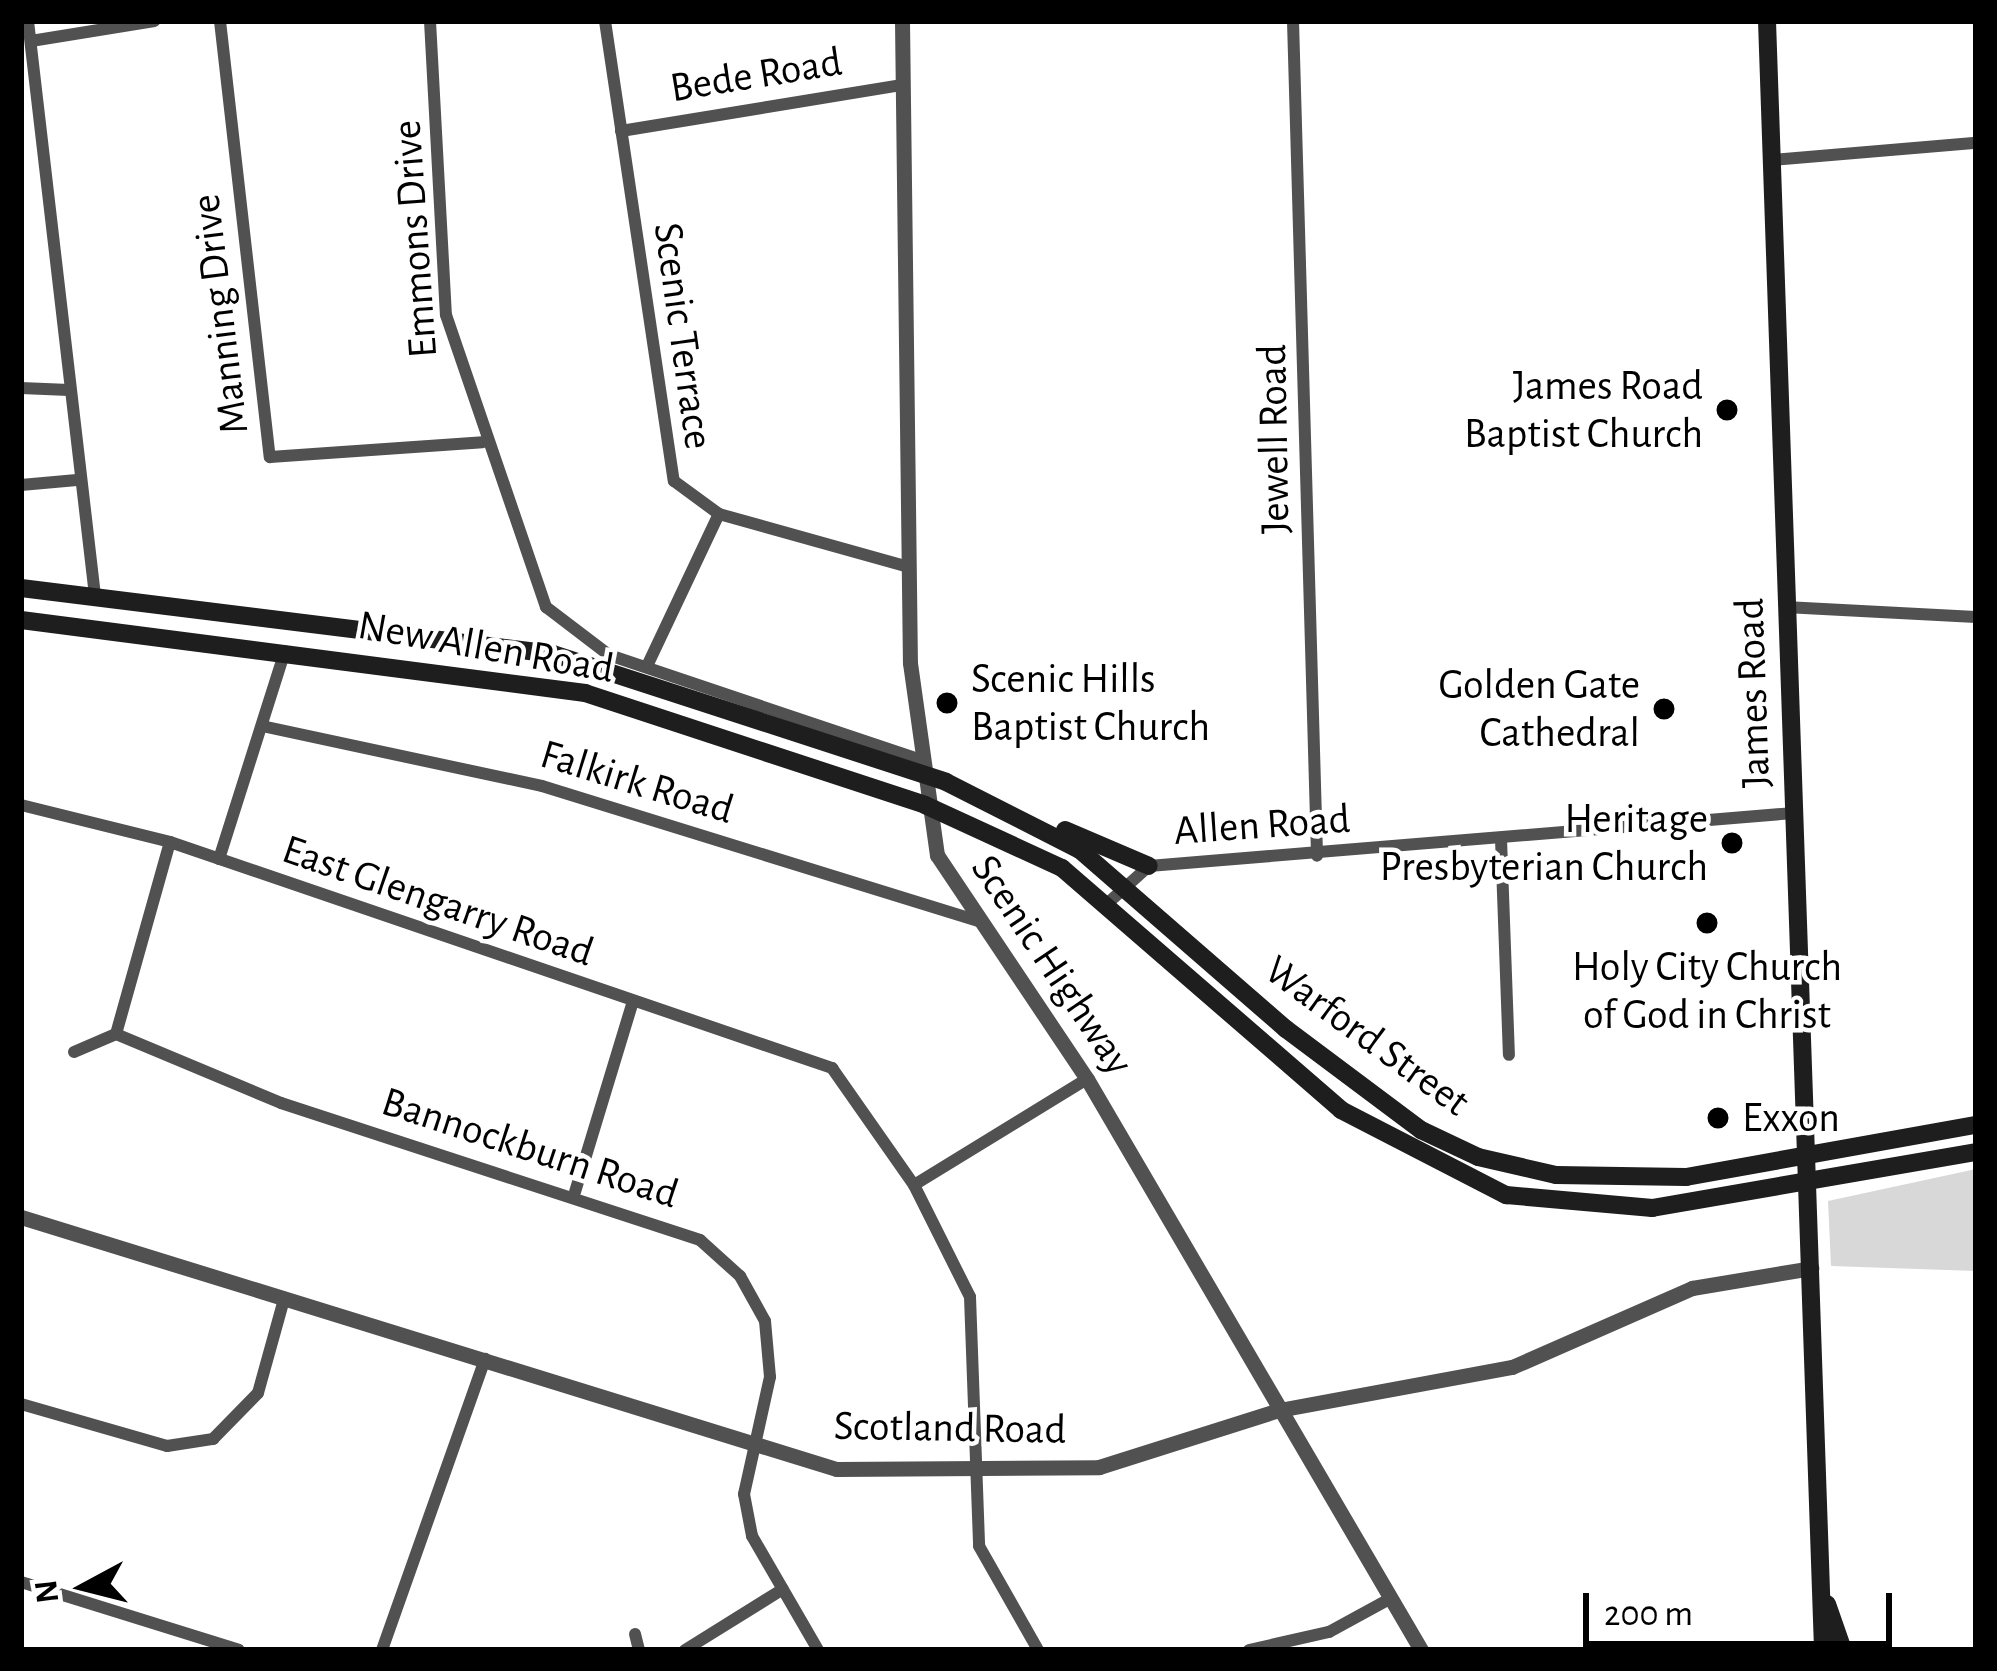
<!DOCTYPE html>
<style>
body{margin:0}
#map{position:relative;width:1997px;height:1671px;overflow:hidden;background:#fff;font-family:"Alegreya Sans",sans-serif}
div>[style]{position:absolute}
.green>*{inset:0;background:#d8d8d8}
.minor>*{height:12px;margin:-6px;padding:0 6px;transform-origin:6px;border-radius:6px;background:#515151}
.tertiary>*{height:15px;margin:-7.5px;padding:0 7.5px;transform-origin:7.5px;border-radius:7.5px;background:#515151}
.secondary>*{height:18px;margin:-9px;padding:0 9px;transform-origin:9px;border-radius:9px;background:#1e1e1e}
.dots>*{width:33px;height:33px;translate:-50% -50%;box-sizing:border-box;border:6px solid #fff;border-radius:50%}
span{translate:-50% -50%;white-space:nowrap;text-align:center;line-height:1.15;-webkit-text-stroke:9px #fff;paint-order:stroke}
.street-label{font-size:42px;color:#000}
.poi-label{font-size:42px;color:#000}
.right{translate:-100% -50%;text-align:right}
.left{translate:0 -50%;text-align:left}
.frame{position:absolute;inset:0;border:24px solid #000;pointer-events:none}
.north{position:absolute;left:24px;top:1527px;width:120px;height:120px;-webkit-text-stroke:9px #fff;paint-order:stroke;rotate:263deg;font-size:33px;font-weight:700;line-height:48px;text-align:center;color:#000}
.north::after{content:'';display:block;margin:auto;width:42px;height:54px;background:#000;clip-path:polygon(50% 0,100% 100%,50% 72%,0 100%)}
.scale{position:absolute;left:1583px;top:1593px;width:309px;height:54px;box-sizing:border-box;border:6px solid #000;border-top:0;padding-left:15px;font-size:36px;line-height:42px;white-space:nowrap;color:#000;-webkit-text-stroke:9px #fff;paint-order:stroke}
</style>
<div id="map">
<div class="green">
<div style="clip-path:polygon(1976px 1169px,1976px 1271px,1831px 1266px,1828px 1201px)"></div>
</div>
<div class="minor">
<div style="left:28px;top:21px;width:579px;rotate:83.35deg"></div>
<div style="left:220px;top:21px;width:439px;rotate:83.5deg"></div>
<div style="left:270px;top:457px;width:213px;rotate:-4deg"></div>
<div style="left:430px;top:21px;width:294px;rotate:86.9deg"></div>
<div style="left:446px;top:315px;width:309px;rotate:71.1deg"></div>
<div style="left:546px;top:607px;width:79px;rotate:37.3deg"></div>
<div style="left:609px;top:655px;width:323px;rotate:18.6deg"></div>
<div style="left:605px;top:21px;width:465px;rotate:81.5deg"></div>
<div style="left:674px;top:481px;width:56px;rotate:36.3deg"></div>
<div style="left:719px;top:514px;width:197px;rotate:15.6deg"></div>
<div style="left:1293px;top:21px;width:835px;rotate:88.35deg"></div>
<div style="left:31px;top:41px;width:125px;rotate:-9.2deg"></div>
<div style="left:621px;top:131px;width:285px;rotate:-9.3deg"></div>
<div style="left:1772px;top:160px;width:205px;rotate:-4.8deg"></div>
<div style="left:21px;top:388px;width:48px;rotate:2.4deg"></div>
<div style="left:21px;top:485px;width:56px;rotate:-5.1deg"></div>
<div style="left:1785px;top:607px;width:191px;rotate:3deg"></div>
<div style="left:648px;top:664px;width:166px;rotate:-64.7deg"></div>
<div style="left:262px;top:726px;width:286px;rotate:12.1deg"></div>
<div style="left:542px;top:786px;width:461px;rotate:17.2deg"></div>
<div style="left:21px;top:805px;width:154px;rotate:13.9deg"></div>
<div style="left:170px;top:842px;width:700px;rotate:18.85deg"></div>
<div style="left:832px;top:1068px;width:143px;rotate:55deg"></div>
<div style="left:914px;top:1185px;width:125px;rotate:63.4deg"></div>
<div style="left:970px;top:1297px;width:249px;rotate:87.9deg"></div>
<div style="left:979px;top:1546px;width:120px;rotate:60.4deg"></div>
<div style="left:1501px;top:839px;width:216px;rotate:87.9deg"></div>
<div style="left:219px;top:859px;width:218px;rotate:-72.4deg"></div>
<div style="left:1109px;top:902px;width:54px;rotate:-42deg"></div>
<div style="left:1149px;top:866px;width:647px;rotate:-4.7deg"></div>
<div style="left:116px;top:1034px;width:179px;rotate:22.7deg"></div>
<div style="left:281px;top:1103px;width:441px;rotate:18.1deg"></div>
<div style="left:700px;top:1240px;width:54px;rotate:42deg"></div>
<div style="left:740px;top:1276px;width:51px;rotate:60.9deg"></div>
<div style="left:765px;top:1321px;width:56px;rotate:84.9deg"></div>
<div style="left:770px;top:1377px;width:120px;rotate:102.5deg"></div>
<div style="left:744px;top:1494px;width:43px;rotate:79.2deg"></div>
<div style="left:752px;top:1536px;width:132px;rotate:59.9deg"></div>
<div style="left:74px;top:1052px;width:46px;rotate:-23.2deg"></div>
<div style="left:116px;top:1034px;width:199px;rotate:-74.3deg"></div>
<div style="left:914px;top:1185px;width:203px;rotate:-31.5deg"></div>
<div style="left:575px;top:1192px;width:200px;rotate:-73.1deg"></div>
<div style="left:21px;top:1404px;width:152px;rotate:16deg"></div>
<div style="left:167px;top:1446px;width:47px;rotate:-8.7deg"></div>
<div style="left:213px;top:1439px;width:64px;rotate:-45.6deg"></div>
<div style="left:258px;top:1393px;width:93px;rotate:-74.5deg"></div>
<div style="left:21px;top:1582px;width:228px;rotate:17.3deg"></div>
<div style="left:635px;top:1634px;width:16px;rotate:76deg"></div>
<div style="left:382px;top:1650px;width:309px;rotate:-70.5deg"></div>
<div style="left:685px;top:1650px;width:115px;rotate:-31.9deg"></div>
<div style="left:1249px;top:1650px;width:82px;rotate:-12.7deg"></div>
<div style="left:1329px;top:1632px;width:71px;rotate:-28.7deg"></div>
</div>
<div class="tertiary">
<div style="left:902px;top:21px;width:642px;rotate:89.29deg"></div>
<div style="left:910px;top:663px;width:194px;rotate:82deg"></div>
<div style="left:937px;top:855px;width:270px;rotate:56.2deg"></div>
<div style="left:1087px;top:1079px;width:662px;rotate:59.67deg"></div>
<div style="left:21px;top:1217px;width:853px;rotate:17.18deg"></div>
<div style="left:836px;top:1469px;width:263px;rotate:-0.4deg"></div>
<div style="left:1099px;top:1467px;width:189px;rotate:-17.6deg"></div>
<div style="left:1279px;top:1410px;width:237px;rotate:-10.5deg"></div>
<div style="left:1512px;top:1367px;width:197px;rotate:-23.7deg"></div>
<div style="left:1692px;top:1288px;width:121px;rotate:-9.5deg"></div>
</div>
<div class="secondary">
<div style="left:1767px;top:21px;width:1630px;rotate:88.03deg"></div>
<div style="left:21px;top:588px;width:536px;rotate:7.07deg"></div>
<div style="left:553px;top:654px;width:413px;rotate:18deg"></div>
<div style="left:946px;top:782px;width:150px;rotate:26.9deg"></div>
<div style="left:1080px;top:850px;width:273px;rotate:41deg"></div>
<div style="left:1286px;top:1029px;width:169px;rotate:36.8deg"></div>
<div style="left:1421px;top:1130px;width:63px;rotate:25.3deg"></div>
<div style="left:1478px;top:1157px;width:80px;rotate:13deg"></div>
<div style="left:1556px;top:1175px;width:130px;rotate:0.9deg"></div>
<div style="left:1686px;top:1177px;width:295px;rotate:-10.2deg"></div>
<div style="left:21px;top:620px;width:569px;rotate:7.37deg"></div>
<div style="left:585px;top:693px;width:358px;rotate:18.2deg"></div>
<div style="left:925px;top:805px;width:151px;rotate:24.7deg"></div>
<div style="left:1062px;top:868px;width:369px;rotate:40.9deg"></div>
<div style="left:1341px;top:1110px;width:186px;rotate:27.3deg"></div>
<div style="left:1506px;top:1195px;width:147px;rotate:5.1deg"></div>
<div style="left:1652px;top:1208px;width:329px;rotate:-9.8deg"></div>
<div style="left:1065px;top:830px;width:91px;rotate:23.2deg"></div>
<div style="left:1827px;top:1604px;width:49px;rotate:70.8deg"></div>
</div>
<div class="dots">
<div style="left:1727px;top:410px;background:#000"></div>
<div style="left:947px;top:703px;background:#000"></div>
<div style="left:1664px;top:709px;background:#000"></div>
<div style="left:1732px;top:843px;background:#000"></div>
<div style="left:1707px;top:923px;background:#000"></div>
<div style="left:1718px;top:1118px;background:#000"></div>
</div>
<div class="street-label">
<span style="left:756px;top:75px;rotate:-9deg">Bede Road</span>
<span style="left:415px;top:239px;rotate:-94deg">Emmons Drive</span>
<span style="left:220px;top:314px;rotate:-97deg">Manning Drive</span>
<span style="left:683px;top:336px;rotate:82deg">Scenic Terrace</span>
<span style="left:1274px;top:439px;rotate:-91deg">Jewell Road</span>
<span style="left:486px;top:647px;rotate:10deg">New Allen Road</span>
<span style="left:1753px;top:693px;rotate:-92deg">James Road</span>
<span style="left:637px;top:782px;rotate:17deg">Falkirk Road</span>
<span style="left:1262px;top:825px;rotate:-4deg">Allen Road</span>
<span style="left:438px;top:901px;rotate:19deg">East Glengarry Road</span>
<span style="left:1052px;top:965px;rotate:56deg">Scenic Highway</span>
<span style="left:1367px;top:1036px;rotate:36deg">Warford Street</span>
<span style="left:530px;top:1148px;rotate:18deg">Bannockburn Road</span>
<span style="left:950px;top:1428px;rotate:1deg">Scotland Road</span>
</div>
<div class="poi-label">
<span class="right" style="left:1703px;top:410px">James Road<br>Baptist Church</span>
<span class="left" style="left:971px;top:703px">Scenic Hills<br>Baptist Church</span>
<span class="right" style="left:1640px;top:709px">Golden Gate<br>Cathedral</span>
<span class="right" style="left:1708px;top:843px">Heritage<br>Presbyterian Church</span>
<span style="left:1707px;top:991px">Holy City Church<br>of God in Christ</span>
<span class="left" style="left:1742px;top:1118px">Exxon</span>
</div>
<div class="frame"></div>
<div class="north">N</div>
<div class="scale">200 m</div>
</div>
